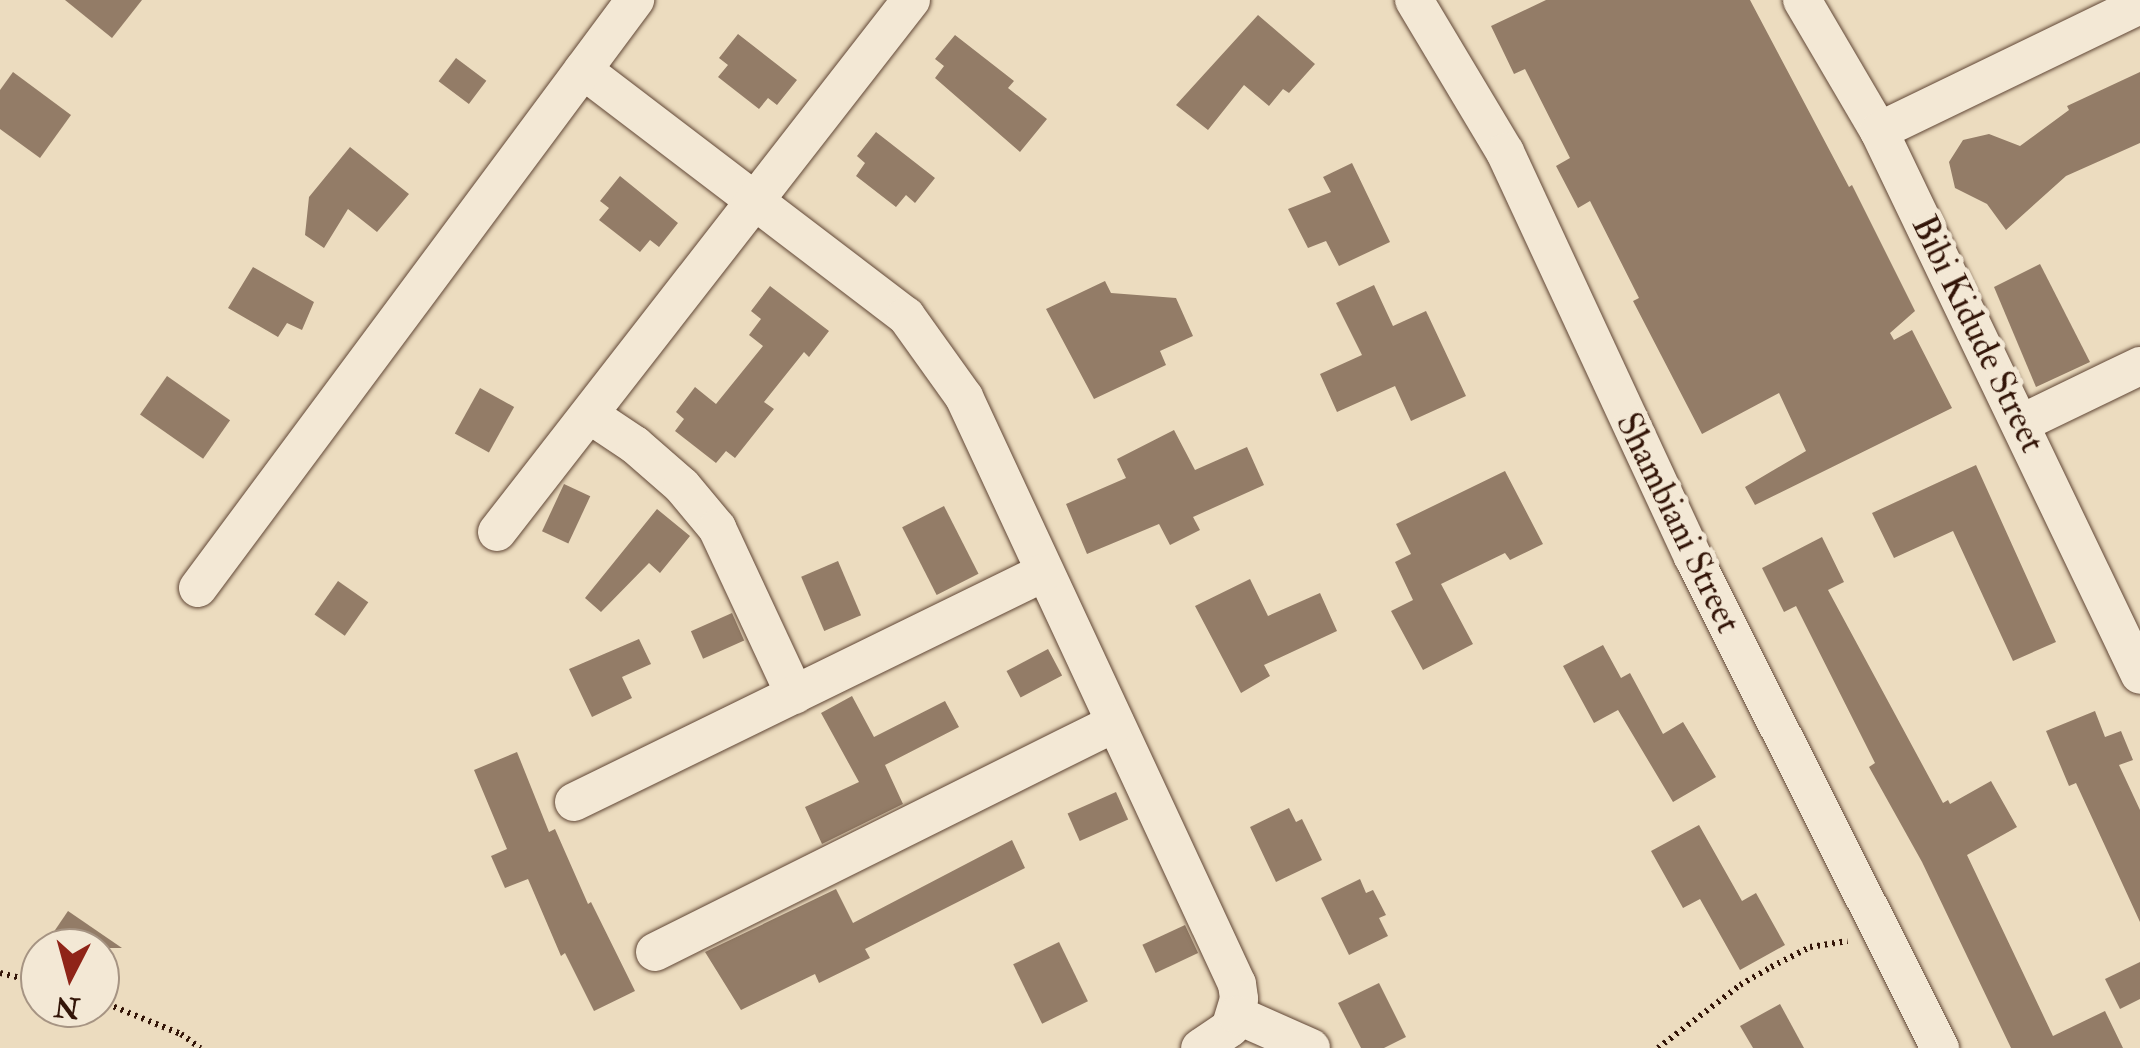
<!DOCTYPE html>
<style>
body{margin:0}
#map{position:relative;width:2140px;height:1048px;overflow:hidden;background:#ecdcbf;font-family:"IM FELL Double Pica",serif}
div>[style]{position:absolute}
.building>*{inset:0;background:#937c67;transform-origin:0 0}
.path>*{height:6px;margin-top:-3px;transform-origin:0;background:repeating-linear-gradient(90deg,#331508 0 2.5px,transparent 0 7.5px)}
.roads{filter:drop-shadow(0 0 2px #614736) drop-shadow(0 0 2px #614736)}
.minor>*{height:38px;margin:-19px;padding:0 19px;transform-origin:19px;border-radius:19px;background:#f3e8d5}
span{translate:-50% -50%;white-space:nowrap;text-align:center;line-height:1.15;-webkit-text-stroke:10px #f3e8d5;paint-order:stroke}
.street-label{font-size:35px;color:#331508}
.north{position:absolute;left:20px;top:928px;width:100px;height:100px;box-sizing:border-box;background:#f3e8d5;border:2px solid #a69483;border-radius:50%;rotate:186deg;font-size:28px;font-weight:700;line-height:40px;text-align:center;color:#331508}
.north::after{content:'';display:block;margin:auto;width:35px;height:45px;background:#8f2418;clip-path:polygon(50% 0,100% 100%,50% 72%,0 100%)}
</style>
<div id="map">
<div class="building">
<div style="clip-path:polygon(65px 0,142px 0,112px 38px)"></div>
<div style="clip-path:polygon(1546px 0,1750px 0,1849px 187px,1852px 185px,1915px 311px,1890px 333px,1894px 340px,1912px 330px,1952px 408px,1755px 505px,1745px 487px,1806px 451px,1779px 393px,1702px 434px,1633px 301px,1639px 298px,1590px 201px,1578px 208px,1556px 166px,1570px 158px,1525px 69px,1514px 74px,1491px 26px)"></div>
<div style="clip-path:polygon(1258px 15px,1315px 64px,1289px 93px,1283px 89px,1269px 106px,1244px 85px,1208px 130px,1176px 105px)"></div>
<div style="clip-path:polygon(738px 34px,797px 80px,777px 105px,768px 98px,759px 109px,718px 77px,728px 65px,719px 58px)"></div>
<div style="clip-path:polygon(955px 35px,1014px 81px,1008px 88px,1047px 119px,1020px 152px,935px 78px,944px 66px,935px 59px)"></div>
<div style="left:456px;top:58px;width:38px;height:29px;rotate:37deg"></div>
<div style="clip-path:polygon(13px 72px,71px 115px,40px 158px,0 129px,0 90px)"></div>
<div style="clip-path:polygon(2140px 72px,2140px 143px,2066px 176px,2006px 230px,1987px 204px,1955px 188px,1949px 162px,1963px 140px,1989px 134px,2020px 146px,2069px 110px,2067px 106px)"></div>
<div style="clip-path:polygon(876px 132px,935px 178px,915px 203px,906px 195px,896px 207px,856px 176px,865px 163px,857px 156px)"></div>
<div style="clip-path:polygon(350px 147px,409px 194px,377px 232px,348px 209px,324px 248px,305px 235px,309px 197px)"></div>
<div style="clip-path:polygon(1352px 163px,1390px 242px,1339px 266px,1326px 241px,1308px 248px,1288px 209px,1331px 192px,1323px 177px)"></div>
<div style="clip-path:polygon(620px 176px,678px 223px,659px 247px,650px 240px,640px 252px,599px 220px,609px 208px,600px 201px)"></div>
<div style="clip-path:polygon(2040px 264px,2090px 362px,2036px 387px,1994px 287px)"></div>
<div style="clip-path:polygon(253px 267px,314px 302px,302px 330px,287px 323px,278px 337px,228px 308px)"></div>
<div style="clip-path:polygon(1105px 281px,1111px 293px,1176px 298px,1193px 336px,1160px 351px,1166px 365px,1094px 399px,1046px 309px)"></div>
<div style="clip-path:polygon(1374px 285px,1393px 326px,1426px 311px,1466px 396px,1411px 421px,1395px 386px,1337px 412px,1320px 374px,1362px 355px,1336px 303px)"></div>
<div style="clip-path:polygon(770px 286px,829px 331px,809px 357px,804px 352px,764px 402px,774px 409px,735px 458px,726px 451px,716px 463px,675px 431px,684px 419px,676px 412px,695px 387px,716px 404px,763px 346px,749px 335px,761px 319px,751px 311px)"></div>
<div style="left:167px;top:376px;width:77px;height:47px;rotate:35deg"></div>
<div style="left:480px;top:388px;width:39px;height:52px;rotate:29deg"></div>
<div style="clip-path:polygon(1174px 430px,1195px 470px,1247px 447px,1264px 485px,1193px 517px,1200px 530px,1170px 545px,1159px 524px,1087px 554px,1066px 504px,1126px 478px,1117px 459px)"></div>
<div style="clip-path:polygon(1976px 465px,2056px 642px,2013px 661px,1953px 531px,1894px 558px,1872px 513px)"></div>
<div style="clip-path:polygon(1505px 471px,1543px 544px,1510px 560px,1505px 553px,1441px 584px,1473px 644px,1423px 670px,1391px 611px,1413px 600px,1395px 562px,1411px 554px,1396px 524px)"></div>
<div style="left:564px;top:484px;width:29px;height:52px;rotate:25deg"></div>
<div style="left:944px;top:506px;width:76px;height:47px;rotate:63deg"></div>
<div style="clip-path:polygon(657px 509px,690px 536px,660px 573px,649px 563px,601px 612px,585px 598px)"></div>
<div style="clip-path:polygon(1822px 537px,1844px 582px,1828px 590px,1943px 803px,1948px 800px,1950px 804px,1991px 781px,2017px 827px,1967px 855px,2053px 1036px,2105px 1011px,2123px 1048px,2011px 1048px,1922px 862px,1869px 767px,1875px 763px,1796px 606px,1784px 612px,1762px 568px)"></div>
<div style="left:838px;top:561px;width:59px;height:40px;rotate:67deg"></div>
<div style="clip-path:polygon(1250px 579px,1268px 616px,1320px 593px,1337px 631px,1264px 665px,1270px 676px,1241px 693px,1195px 606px)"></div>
<div style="left:338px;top:581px;width:37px;height:41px;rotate:35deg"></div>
<div style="left:732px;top:613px;width:30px;height:45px;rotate:66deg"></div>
<div style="clip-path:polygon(639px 639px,651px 664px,622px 677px,632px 698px,592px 717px,569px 669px)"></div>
<div style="clip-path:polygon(1603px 645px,1621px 678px,1630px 673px,1663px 734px,1683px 722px,1716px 777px,1673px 802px,1618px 710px,1594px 723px,1563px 666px)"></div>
<div style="left:1048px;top:649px;width:30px;height:47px;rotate:62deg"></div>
<div style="clip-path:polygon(852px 696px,874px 737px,945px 701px,959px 727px,885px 765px,903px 804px,822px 844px,805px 807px,859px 782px,821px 713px)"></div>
<div style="clip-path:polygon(2095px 711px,2105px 737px,2121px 731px,2133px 760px,2119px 765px,2140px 810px,2140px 922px,2076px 783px,2069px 786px,2046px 731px)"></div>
<div style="clip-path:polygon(517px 752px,549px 832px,555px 829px,588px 904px,591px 902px,635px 991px,594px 1011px,565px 953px,561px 956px,528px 879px,505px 888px,491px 856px,507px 849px,474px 770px)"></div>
<div style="left:1116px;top:792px;width:30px;height:53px;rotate:66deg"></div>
<div style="clip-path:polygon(1289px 808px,1296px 822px,1302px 819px,1322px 860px,1276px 882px,1250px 827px)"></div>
<div style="clip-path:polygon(1699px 825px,1742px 901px,1756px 893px,1785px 945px,1740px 970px,1700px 899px,1683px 908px,1651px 851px)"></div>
<div style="clip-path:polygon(1012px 840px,1025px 868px,865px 949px,870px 958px,819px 983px,815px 974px,741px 1010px,705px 952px,836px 889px,853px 923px)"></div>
<div style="clip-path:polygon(1360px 879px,1366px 893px,1373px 890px,1386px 915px,1379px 918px,1388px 936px,1349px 955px,1321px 898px)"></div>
<div style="clip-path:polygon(68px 911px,122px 948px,69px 948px,51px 936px)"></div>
<div style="left:1185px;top:925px;width:31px;height:47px;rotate:65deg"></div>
<div style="left:1059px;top:942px;width:66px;height:51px;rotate:64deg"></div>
<div style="clip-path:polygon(2140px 962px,2140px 999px,2120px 1009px,2105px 979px)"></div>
<div style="clip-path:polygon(1379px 983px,1406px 1037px,1384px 1048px,1361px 1048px,1338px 1003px)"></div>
<div style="clip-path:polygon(1780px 1004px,1804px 1048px,1753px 1048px,1740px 1026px)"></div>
</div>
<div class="path">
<div style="left:0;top:973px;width:41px;rotate:14deg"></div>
<div style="left:100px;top:1001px;width:87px;rotate:22.2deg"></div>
<div style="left:181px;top:1034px;width:24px;rotate:36deg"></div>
<div style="left:1658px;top:1048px;width:103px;rotate:-37.5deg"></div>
<div style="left:1740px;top:985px;width:36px;rotate:-30deg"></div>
<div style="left:1771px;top:967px;width:44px;rotate:-27.1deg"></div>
<div style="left:1810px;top:947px;width:38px;rotate:-9deg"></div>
</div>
<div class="roads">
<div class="minor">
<div style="left:1414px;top:0;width:177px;rotate:59.1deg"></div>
<div style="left:1505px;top:152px;width:447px;rotate:65.1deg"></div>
<div style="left:1693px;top:557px;width:550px;rotate:63.3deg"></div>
<div style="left:1802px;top:0;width:152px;rotate:59.6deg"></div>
<div style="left:1879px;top:131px;width:603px;rotate:64.37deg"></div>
<div style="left:583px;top:70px;width:406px;rotate:37.3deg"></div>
<div style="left:906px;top:316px;width:100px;rotate:54.4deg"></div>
<div style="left:964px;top:397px;width:647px;rotate:65.06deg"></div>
<div style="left:1237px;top:984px;width:15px;rotate:82deg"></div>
<div style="left:1239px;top:999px;width:30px;rotate:107deg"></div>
<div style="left:1230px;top:1028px;width:36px;rotate:146deg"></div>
<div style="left:1879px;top:131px;width:290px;rotate:-25.8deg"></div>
<div style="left:590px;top:415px;width:54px;rotate:33.7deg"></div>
<div style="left:635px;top:445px;width:62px;rotate:41.1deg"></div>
<div style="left:682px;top:486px;width:55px;rotate:50.2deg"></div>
<div style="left:717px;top:528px;width:184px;rotate:65deg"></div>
<div style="left:2022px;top:423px;width:131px;rotate:-25.8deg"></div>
<div style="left:497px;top:532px;width:674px;rotate:-52.11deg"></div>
<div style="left:198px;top:588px;width:733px;rotate:-53.38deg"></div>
<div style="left:574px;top:802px;width:522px;rotate:-26.03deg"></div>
<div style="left:655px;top:952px;width:514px;rotate:-26.47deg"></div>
<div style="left:1237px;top:1015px;width:81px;rotate:24deg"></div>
</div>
</div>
<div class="street-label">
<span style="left:1978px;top:334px;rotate:64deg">Bibi Kidude Street</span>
<span style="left:1678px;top:523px;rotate:64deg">Shambiani Street</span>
</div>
<div class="north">N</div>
</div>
